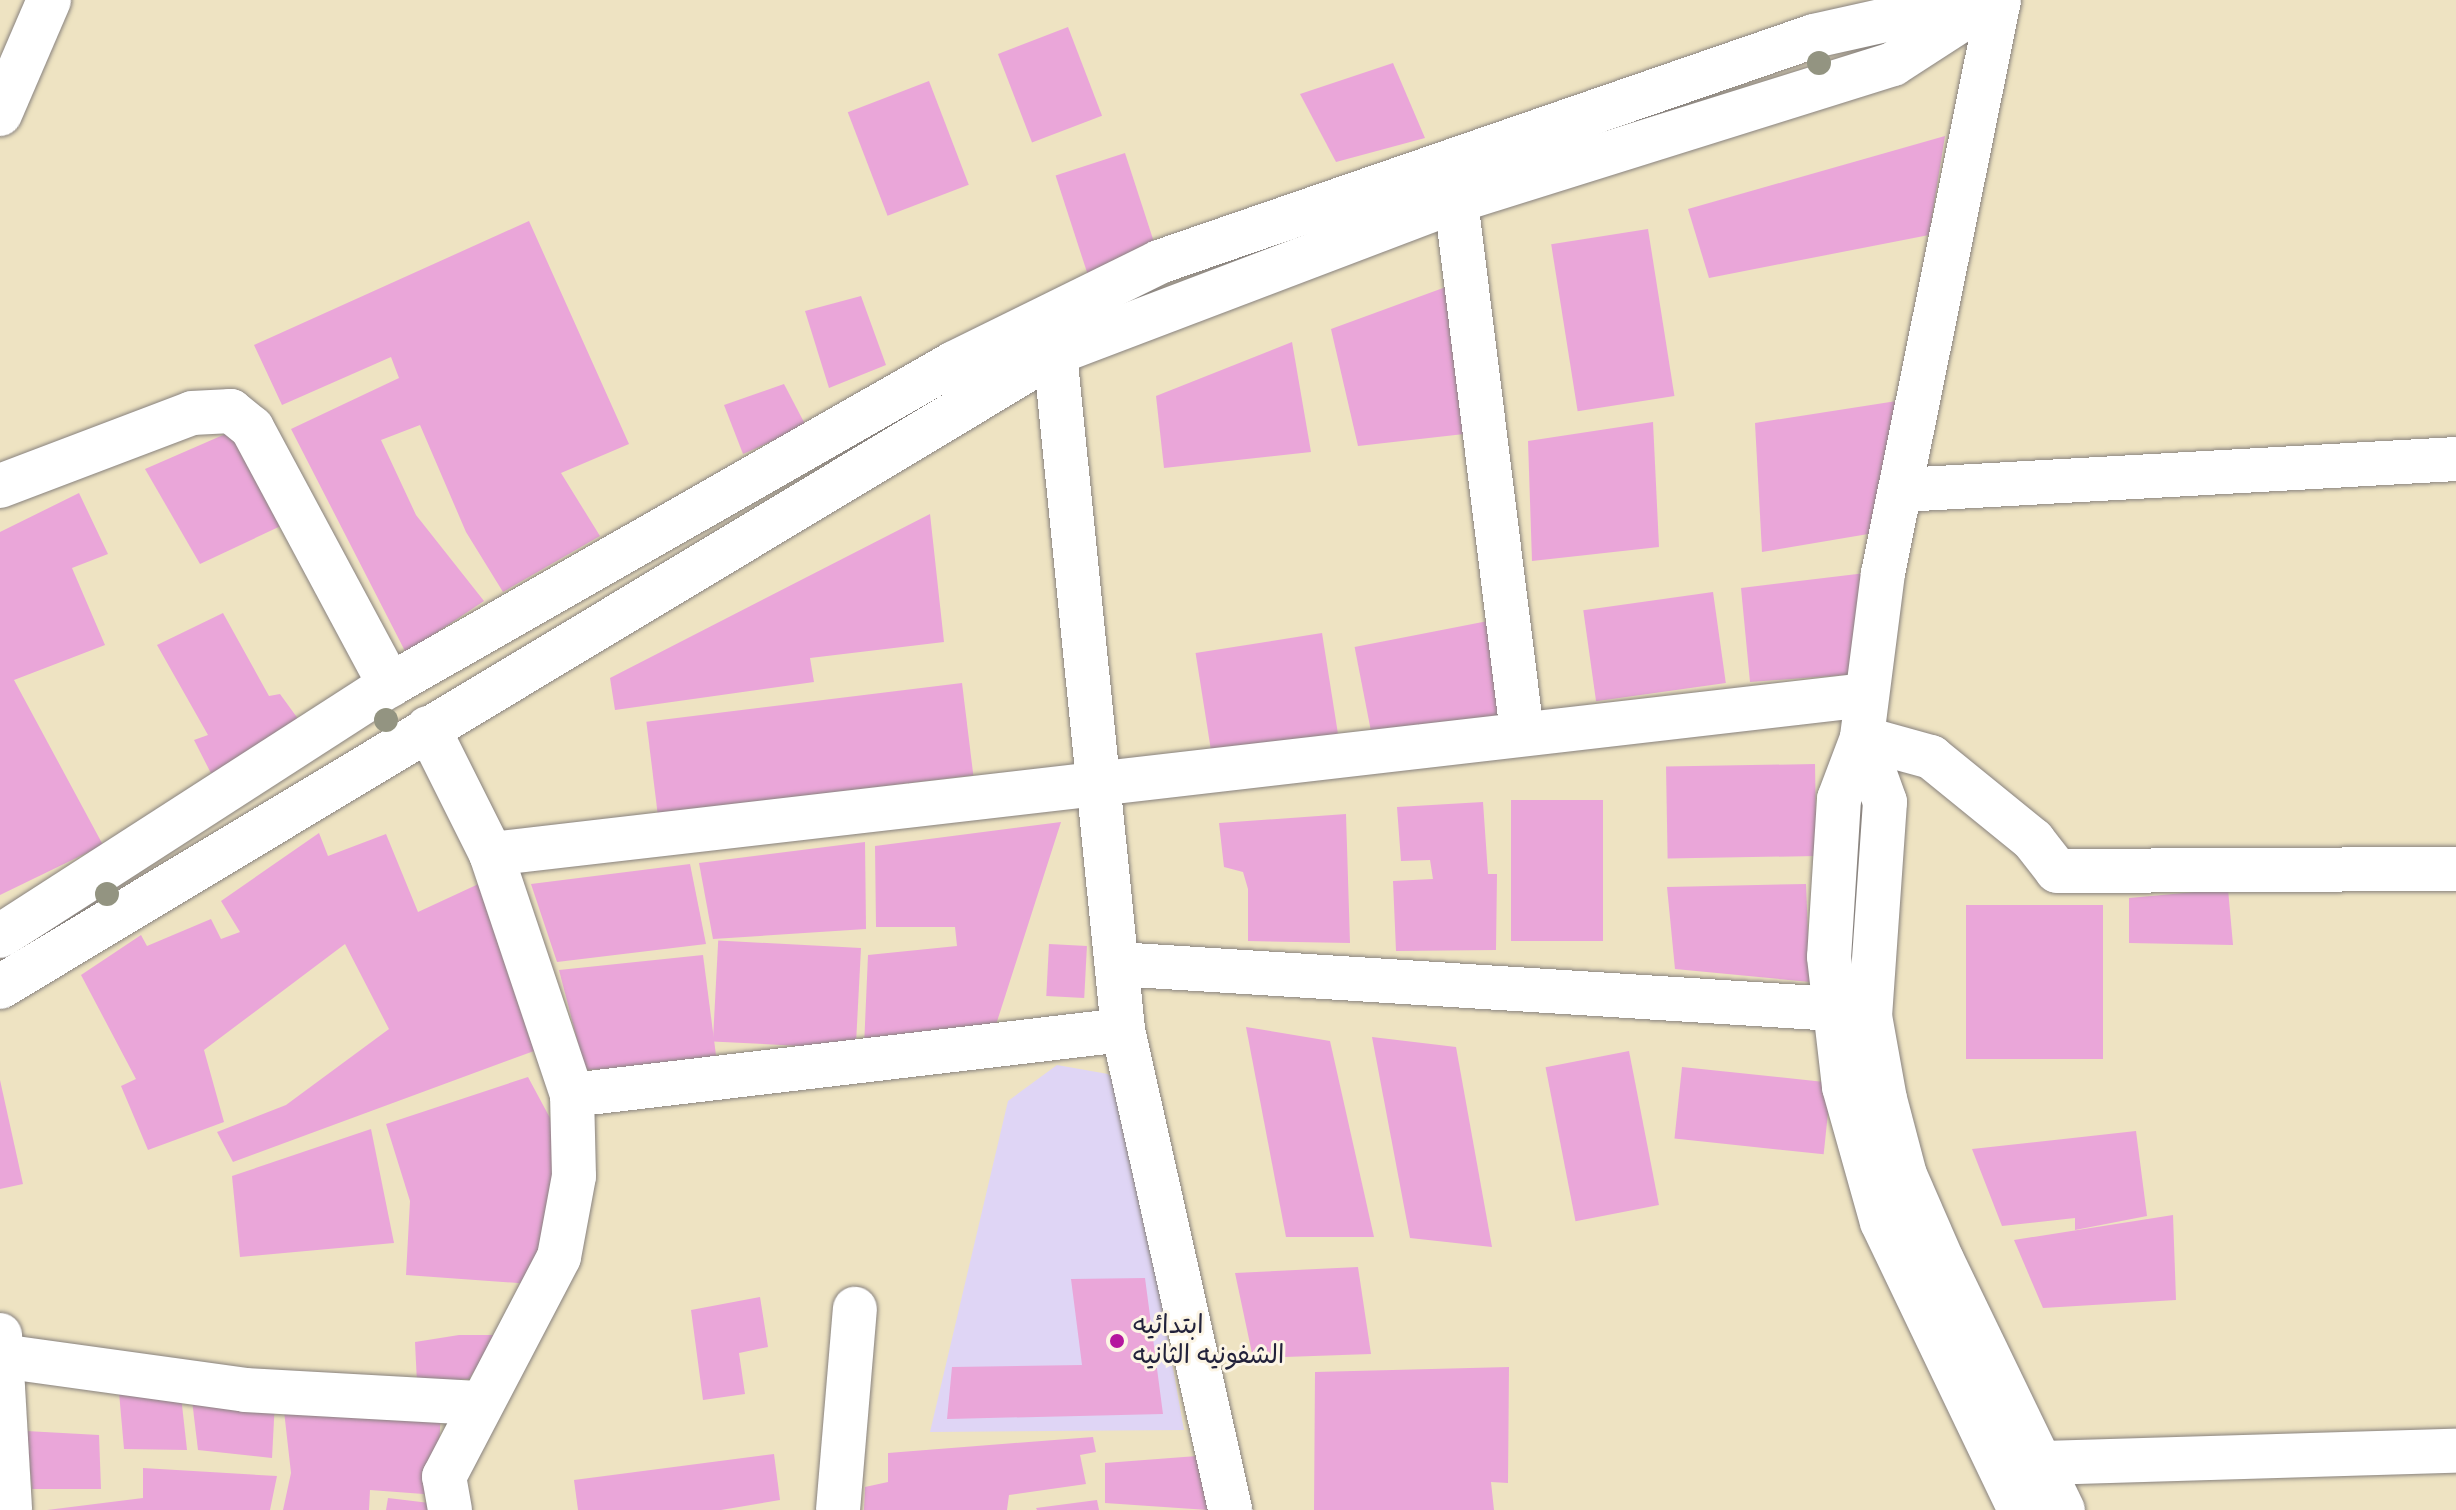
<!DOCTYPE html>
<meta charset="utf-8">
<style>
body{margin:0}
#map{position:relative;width:2456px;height:1510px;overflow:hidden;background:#eee3c2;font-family:"Balsamiq Sans","Playpen Sans Arabic",sans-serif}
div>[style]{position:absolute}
.built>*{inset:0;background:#dfd5f5}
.building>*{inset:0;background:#eaa6d9;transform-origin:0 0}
.roads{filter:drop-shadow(0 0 2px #88827e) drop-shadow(0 0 2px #88827e)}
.minor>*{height:44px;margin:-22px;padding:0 22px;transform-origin:22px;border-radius:22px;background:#fff}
.major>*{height:44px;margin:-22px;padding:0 22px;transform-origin:22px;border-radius:22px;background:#fff}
.trees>*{width:24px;height:24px;margin:-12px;border-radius:50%;background:#939481}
.dots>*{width:22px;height:22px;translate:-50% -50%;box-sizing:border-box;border:4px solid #fcf5e5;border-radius:50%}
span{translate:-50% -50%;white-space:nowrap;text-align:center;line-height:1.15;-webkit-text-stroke:6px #fcf5e5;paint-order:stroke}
.poi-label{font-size:26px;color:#22223b}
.left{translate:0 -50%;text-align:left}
</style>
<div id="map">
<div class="built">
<div style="clip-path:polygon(1057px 1065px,1108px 1074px,1124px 1093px,1184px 1430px,930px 1432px,1008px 1101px)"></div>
</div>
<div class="building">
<div style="left:1068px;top:27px;width:95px;height:75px;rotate:69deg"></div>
<div style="clip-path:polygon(1393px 63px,1425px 138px,1336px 162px,1300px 94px)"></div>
<div style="left:929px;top:81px;width:111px;height:87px;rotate:69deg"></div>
<div style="clip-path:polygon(1945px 136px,1929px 235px,1709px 278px,1688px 209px)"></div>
<div style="left:1125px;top:153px;width:106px;height:73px;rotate:72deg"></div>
<div style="clip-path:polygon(529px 221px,629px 444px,561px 473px,600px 536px,503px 592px,466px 532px,420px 425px,381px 440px,416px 515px,484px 601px,406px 653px,291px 429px,399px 378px,391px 357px,282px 405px,254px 345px)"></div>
<div style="left:1648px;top:229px;width:169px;height:98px;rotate:81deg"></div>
<div style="clip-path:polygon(1454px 284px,1473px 433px,1358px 446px,1331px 329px)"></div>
<div style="clip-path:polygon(861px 296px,886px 365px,829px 388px,805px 311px)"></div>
<div style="clip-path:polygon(1292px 342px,1311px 452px,1164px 468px,1156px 396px)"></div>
<div style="clip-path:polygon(784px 384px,806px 426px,743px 454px,724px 405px)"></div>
<div style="clip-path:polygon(1903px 400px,1880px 532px,1762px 552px,1755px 423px)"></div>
<div style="clip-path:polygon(1653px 422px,1659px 547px,1532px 561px,1528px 441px)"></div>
<div style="clip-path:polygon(230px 432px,285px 524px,200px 564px,145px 469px)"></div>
<div style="clip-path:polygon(79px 493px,108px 554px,72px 568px,105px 645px,14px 680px,103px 845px,0 895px,0 532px)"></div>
<div style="clip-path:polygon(930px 514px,944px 642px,810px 658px,814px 682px,615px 710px,610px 678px)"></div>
<div style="clip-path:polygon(1874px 572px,1857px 674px,1750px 682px,1741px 588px)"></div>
<div style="left:1713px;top:592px;width:92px;height:131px;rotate:82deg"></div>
<div style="clip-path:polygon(223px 613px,269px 696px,280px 694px,304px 727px,217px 785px,194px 740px,208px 735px,157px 645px)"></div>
<div style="left:1493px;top:620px;width:98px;height:141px;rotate:79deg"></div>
<div style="left:1322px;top:633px;width:104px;height:128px;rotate:81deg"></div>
<div style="left:962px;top:683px;width:93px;height:318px;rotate:83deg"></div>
<div style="left:1815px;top:764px;width:92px;height:149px;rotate:89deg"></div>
<div style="left:1511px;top:800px;width:92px;height:141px"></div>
<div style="clip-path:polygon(1483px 802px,1488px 874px,1497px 874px,1496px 950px,1396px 951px,1393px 881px,1433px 879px,1430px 860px,1401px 861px,1397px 807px)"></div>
<div style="clip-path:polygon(1346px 814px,1350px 943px,1248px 941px,1248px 889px,1243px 872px,1224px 867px,1219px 823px)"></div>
<div style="clip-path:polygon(1061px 822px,993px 1034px,864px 1047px,868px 955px,957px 946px,955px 927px,876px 927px,875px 846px)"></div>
<div style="clip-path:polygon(319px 833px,328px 856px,386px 834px,418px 912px,485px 881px,534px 1051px,233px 1162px,217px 1132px,286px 1105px,389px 1029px,345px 944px,204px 1050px,224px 1122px,148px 1150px,121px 1086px,136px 1079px,81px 975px,141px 935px,147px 946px,211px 919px,221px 939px,240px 932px,221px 901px)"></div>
<div style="clip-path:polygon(865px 842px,866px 929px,713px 939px,699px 863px)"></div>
<div style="clip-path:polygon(690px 864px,706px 944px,557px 962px,531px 884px)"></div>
<div style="clip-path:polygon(1806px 884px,1810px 982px,1675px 969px,1667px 887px)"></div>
<div style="clip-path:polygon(2228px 889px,2233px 945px,2129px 943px,2129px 898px)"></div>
<div style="left:2103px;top:905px;width:154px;height:137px;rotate:90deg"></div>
<div style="left:1049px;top:944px;width:38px;height:52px;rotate:3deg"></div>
<div style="left:861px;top:948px;width:101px;height:143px;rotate:93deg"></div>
<div style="clip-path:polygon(703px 955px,717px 1063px,585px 1070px,559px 970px)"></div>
<div style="clip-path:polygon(1246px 1027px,1330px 1041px,1374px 1237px,1286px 1237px)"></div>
<div style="clip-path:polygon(1372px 1037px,1456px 1047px,1492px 1247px,1410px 1238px)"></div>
<div style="left:1629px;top:1051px;width:157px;height:85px;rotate:79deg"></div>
<div style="left:1682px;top:1067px;width:150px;height:72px;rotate:6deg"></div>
<div style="clip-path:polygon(528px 1077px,550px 1118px,562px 1178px,531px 1284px,406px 1275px,410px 1201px,386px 1124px)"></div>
<div style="clip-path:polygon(0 1080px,23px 1184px,0 1189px)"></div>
<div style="clip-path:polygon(371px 1129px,394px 1243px,240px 1257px,232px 1176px)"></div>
<div style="clip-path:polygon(2136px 1131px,2147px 1216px,2075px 1230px,2075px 1218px,2002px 1226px,1972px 1149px)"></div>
<div style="clip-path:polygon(2173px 1215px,2176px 1300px,2043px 1308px,2014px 1240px)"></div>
<div style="clip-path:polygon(1358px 1267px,1371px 1354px,1253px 1358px,1235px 1273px)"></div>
<div style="clip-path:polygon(1145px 1278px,1163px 1414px,947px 1419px,952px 1367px,1082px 1365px,1071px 1279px)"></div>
<div style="clip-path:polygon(760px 1297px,768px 1347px,739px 1353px,745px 1394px,703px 1400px,691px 1310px)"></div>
<div style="clip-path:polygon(459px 1335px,498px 1335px,469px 1379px,417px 1383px,415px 1342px)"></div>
<div style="clip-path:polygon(1509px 1367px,1508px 1483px,1491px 1482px,1494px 1510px,1314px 1510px,1315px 1372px)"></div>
<div style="clip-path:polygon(118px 1381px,180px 1387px,187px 1450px,124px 1449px)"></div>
<div style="clip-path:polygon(191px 1392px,275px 1401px,272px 1458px,198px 1450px)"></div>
<div style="clip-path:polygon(283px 1402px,441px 1408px,437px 1495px,370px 1490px,369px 1510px,283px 1510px,291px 1473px)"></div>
<div style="clip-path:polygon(26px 1431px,99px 1435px,101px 1489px,32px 1489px)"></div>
<div style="clip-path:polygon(1093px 1437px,1096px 1452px,1080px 1455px,1086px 1484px,1009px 1495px,1007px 1510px,864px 1510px,865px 1487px,888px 1482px,888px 1453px)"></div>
<div style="clip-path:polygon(774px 1454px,780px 1500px,721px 1510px,578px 1510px,574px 1480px)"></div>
<div style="clip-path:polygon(1197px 1456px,1208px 1510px,1105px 1503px,1105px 1463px)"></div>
<div style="clip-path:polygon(143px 1468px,277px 1476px,270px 1510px,47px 1510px,143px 1498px)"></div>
<div style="clip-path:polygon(388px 1498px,446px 1505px,446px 1510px,386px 1510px)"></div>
<div style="clip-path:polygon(1097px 1500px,1099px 1510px,1037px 1510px,1036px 1508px)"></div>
</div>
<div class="roads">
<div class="minor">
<div style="left:1999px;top:0;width:585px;rotate:101.44deg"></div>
<div style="left:1883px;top:573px;width:166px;rotate:97.3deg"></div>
<div style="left:1862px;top:738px;width:65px;rotate:110.7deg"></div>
<div style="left:1839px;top:799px;width:158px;rotate:93.6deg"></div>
<div style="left:1829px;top:957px;width:131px;rotate:83.4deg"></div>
<div style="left:1844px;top:1087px;width:140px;rotate:74.3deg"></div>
<div style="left:1882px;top:1222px;width:319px;rotate:64.4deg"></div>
<div style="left:1456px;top:201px;width:536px;rotate:82.93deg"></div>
<div style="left:1055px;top:353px;width:680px;rotate:84.26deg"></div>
<div style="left:1123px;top:1030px;width:492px;rotate:77.4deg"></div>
<div style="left:0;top:486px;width:205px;rotate:-20.8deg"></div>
<div style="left:192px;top:413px;width:39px;rotate:-3deg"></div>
<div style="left:231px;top:411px;width:27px;rotate:39deg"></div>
<div style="left:252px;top:428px;width:292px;rotate:61.8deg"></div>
<div style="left:1902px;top:490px;width:555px;rotate:-3.2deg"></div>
<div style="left:428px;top:728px;width:141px;rotate:63.4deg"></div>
<div style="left:491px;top:854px;width:1383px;rotate:-6.6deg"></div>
<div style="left:1862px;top:738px;width:68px;rotate:70.2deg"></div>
<div style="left:1885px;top:802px;width:215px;rotate:94deg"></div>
<div style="left:1870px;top:1016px;width:84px;rotate:79.8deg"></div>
<div style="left:1885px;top:1099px;width:79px;rotate:75.3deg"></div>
<div style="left:1905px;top:1175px;width:93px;rotate:66.5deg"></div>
<div style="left:1942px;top:1260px;width:278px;rotate:64.2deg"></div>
<div style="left:1862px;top:738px;width:72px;rotate:15.4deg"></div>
<div style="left:1931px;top:757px;width:132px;rotate:39.1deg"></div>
<div style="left:2033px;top:840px;width:39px;rotate:52deg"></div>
<div style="left:2057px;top:871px;width:399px;rotate:-0.3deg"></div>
<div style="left:491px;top:854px;width:254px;rotate:71.4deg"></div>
<div style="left:572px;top:1095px;width:555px;rotate:-6.73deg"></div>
<div style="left:0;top:936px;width:464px;rotate:-32.8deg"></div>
<div style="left:390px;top:685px;width:649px;rotate:-29.72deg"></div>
<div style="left:954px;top:363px;width:229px;rotate:-26.2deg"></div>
<div style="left:1159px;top:262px;width:693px;rotate:-19.04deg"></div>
<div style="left:1814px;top:36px;width:161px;rotate:-12.6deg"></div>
<div style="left:1117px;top:964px;width:719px;rotate:3.59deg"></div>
<div style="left:0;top:987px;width:1231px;rotate:-31deg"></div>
<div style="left:1055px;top:353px;width:429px;rotate:-20.8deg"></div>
<div style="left:1456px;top:201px;width:458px;rotate:-17.4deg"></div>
<div style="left:1893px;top:64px;width:118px;rotate:-32.9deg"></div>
<div style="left:0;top:1335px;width:175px;rotate:86.7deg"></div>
<div style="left:1px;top:1356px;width:246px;rotate:7.9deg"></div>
<div style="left:245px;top:1390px;width:233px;rotate:3.2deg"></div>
<div style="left:2040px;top:1463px;width:416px;rotate:-1.7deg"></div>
<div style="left:450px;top:1510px;width:34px;rotate:-100deg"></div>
<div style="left:444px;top:1477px;width:248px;rotate:-62.4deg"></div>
<div style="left:559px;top:1257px;width:82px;rotate:-79.5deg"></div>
<div style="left:574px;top:1176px;width:81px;rotate:-91.4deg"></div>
<div style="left:838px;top:1510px;width:202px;rotate:-85.2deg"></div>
</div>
<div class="major">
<div style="left:0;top:114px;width:124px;rotate:-66.7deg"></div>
</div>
</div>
<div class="trees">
<div style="left:1819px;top:63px"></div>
<div style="left:386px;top:720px"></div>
<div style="left:107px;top:894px"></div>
</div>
<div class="dots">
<div style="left:1117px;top:1341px;background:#b5179e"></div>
</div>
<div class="poi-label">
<span class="left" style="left:1133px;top:1341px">ابتدائيه<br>الشفونيه الثانيه</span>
</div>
</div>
